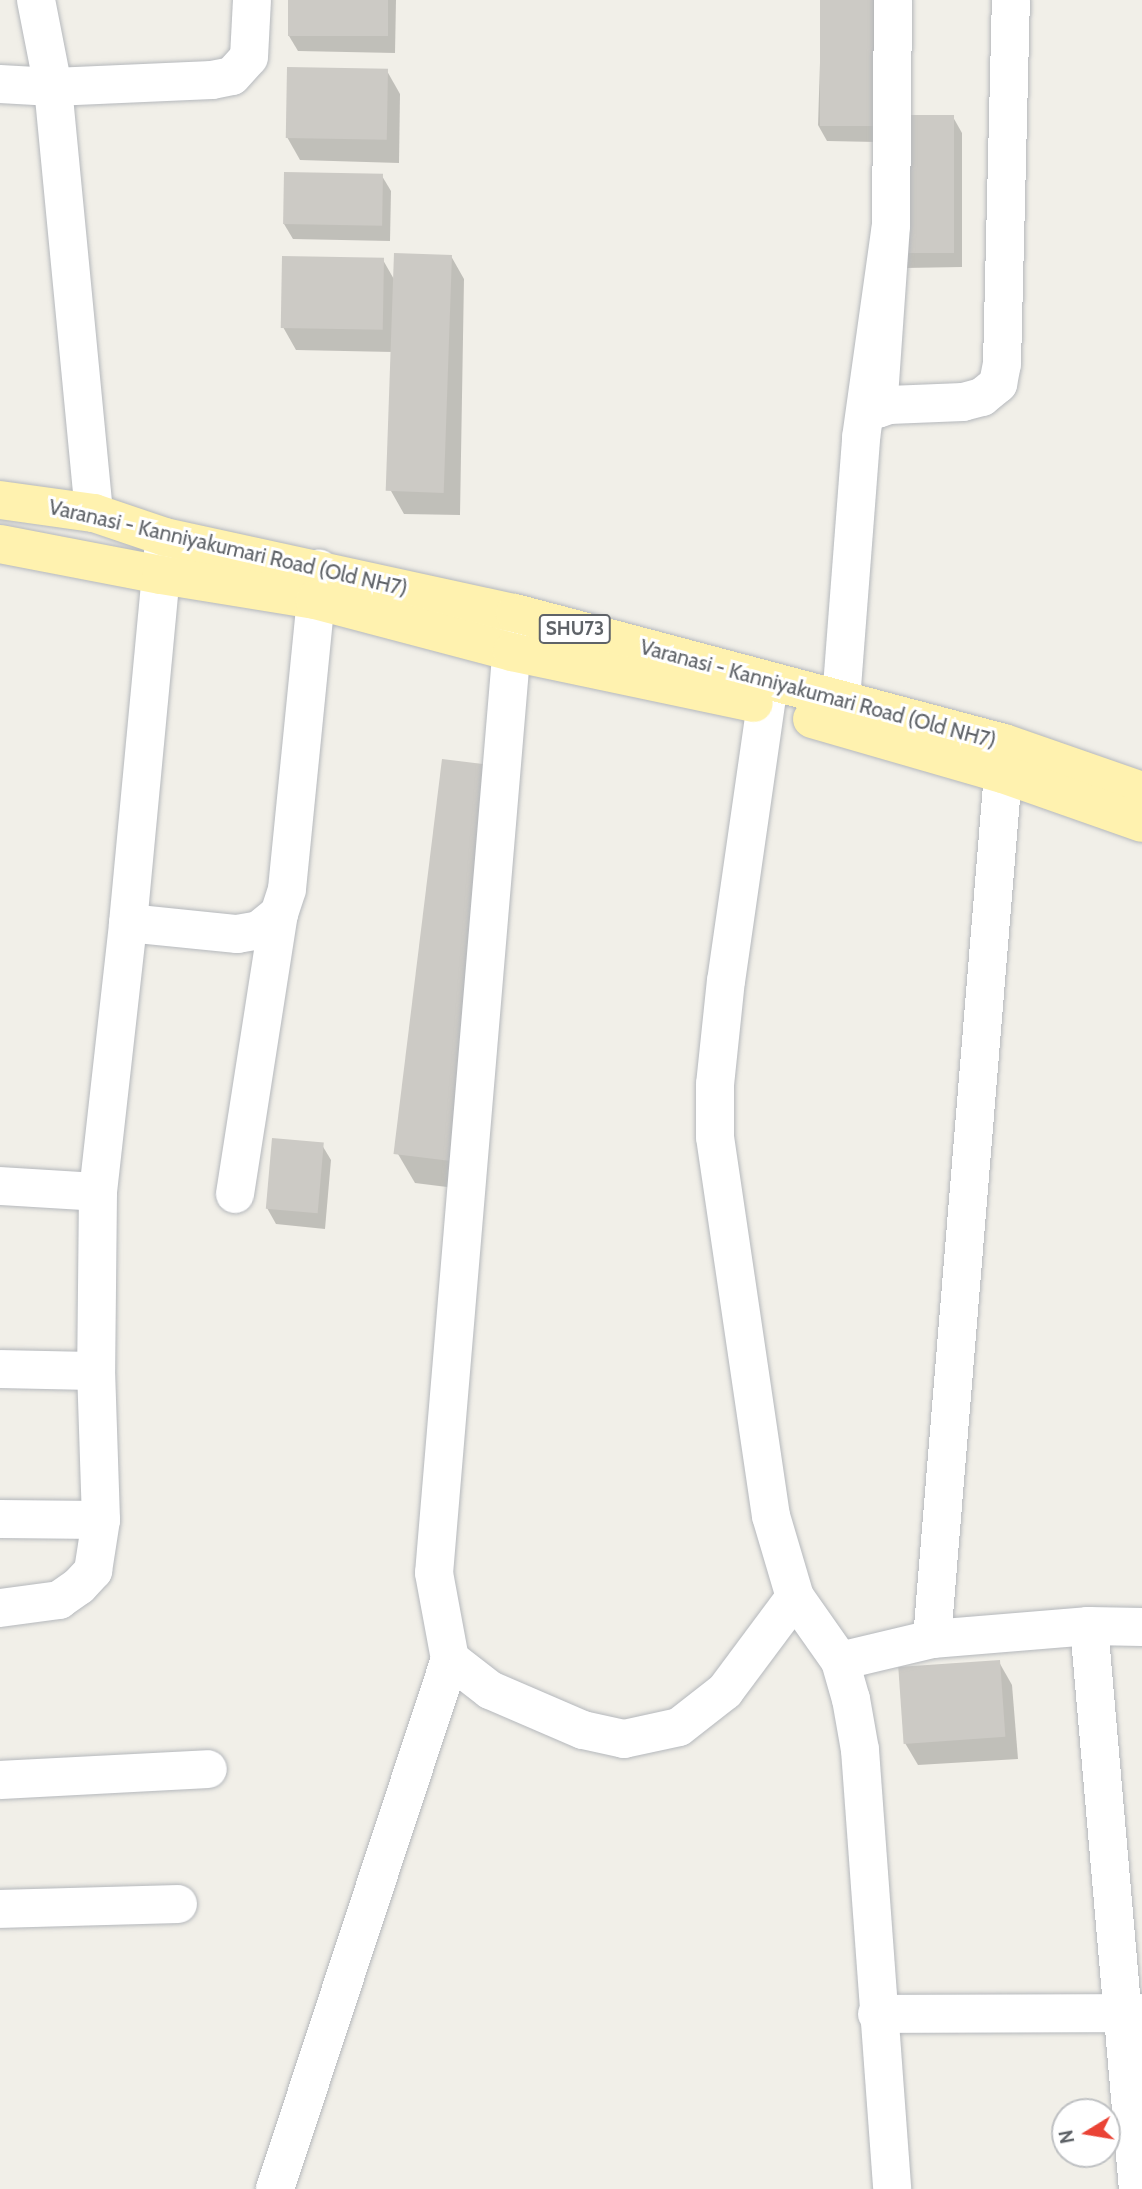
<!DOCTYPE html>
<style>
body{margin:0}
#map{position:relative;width:1142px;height:2189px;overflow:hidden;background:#f1efe8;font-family:Cabin,sans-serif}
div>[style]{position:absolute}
.shadow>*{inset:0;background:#0003}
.building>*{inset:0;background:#cccac5;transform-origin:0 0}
.roads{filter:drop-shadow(0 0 2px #b5b8bc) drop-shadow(0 0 2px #b5b8bc)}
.minor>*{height:38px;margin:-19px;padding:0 19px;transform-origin:19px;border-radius:19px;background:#fff}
.major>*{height:38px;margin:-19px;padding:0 19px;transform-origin:19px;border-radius:19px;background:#fff2af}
span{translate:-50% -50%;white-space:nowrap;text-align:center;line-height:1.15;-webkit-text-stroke:6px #fff;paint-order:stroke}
.shield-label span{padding:2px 5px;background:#fff;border:2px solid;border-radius:5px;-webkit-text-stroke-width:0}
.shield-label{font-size:19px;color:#5f6368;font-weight:700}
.street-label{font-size:21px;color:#5f6368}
.north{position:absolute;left:1051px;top:2098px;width:70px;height:70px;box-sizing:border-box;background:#fff;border:2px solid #bfc1c3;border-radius:50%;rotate:259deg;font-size:19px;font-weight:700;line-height:28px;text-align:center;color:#5f6368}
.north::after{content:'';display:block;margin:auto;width:24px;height:32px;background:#ea4335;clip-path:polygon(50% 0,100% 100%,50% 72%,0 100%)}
</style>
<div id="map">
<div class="shadow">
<div style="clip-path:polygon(290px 0,396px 0,395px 53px,298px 51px,289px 36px)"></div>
<div style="clip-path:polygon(822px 0,881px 0,877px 142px,827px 141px,818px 125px)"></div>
<div style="clip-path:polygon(387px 71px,400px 94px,399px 163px,300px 160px,287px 137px)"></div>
<div style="clip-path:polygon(896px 117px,953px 117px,962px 133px,962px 267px,905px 268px)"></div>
<div style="clip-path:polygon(382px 176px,391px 191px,390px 241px,293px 239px,284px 224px)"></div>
<div style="clip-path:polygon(451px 256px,464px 279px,460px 515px,404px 514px,391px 491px,393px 352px,296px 350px,283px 327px,383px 260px,395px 281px)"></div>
<div style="clip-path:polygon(499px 768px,471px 1190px,415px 1183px,398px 1154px)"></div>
<div style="clip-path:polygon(322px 1145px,331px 1160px,325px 1229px,276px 1224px,267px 1208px)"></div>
<div style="clip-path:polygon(999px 1662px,1012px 1685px,1018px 1759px,918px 1765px,905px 1743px)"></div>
</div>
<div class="building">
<div style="left:288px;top:0;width:100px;height:36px"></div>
<div style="left:820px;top:0;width:53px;height:126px"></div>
<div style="left:287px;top:67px;width:101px;height:71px;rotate:1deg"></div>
<div style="left:895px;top:115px;width:59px;height:138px"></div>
<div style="left:284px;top:172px;width:99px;height:52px;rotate:1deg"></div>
<div style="left:394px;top:253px;width:58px;height:238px;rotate:2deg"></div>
<div style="left:282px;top:256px;width:102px;height:72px;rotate:1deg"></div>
<div style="left:442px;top:759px;width:58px;height:398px;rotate:7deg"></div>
<div style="left:272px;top:1138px;width:52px;height:71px;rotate:5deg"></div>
<div style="left:1000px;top:1660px;width:77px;height:102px;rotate:86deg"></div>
</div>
<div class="roads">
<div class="minor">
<div style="left:36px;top:0;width:89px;rotate:78.9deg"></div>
<div style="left:53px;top:87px;width:428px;rotate:84.5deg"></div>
<div style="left:0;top:84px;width:53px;rotate:3.2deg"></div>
<div style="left:53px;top:87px;width:159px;rotate:-2.5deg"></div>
<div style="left:212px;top:80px;width:20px;rotate:-11deg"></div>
<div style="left:232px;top:76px;width:25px;rotate:-48deg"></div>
<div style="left:249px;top:57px;width:57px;rotate:-87deg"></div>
<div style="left:891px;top:225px;width:225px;rotate:-89.5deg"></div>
<div style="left:514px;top:621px;width:955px;rotate:94.8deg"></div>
<div style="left:434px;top:1573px;width:87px;rotate:79.5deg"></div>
<div style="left:450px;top:1659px;width:51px;rotate:37.8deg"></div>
<div style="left:490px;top:1690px;width:101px;rotate:23.3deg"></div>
<div style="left:583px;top:1730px;width:42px;rotate:12.4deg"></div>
<div style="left:624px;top:1739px;width:56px;rotate:-12.3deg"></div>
<div style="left:679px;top:1727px;width:58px;rotate:-38deg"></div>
<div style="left:725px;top:1691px;width:117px;rotate:-53.3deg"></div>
<div style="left:769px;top:683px;width:300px;rotate:98.2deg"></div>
<div style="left:726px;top:980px;width:105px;rotate:96deg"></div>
<div style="left:715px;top:1084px;width:53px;rotate:90deg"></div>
<div style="left:715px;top:1137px;width:383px;rotate:81.6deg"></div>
<div style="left:771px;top:1516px;width:84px;rotate:73.5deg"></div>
<div style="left:795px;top:1597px;width:78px;rotate:54.9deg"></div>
<div style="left:840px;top:1661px;width:40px;rotate:74deg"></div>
<div style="left:851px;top:1699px;width:52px;rotate:80deg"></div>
<div style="left:860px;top:1750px;width:440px;rotate:85.8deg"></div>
<div style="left:841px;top:700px;width:263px;rotate:-85.6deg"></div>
<div style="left:861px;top:438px;width:215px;rotate:-82deg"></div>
<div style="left:891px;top:225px;width:184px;rotate:94deg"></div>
<div style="left:878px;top:409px;width:12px;rotate:-20deg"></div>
<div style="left:889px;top:405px;width:74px;rotate:-2.3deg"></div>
<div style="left:963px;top:402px;width:20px;rotate:-15deg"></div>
<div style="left:982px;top:397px;width:21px;rotate:-39deg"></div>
<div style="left:998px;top:384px;width:20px;rotate:-79deg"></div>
<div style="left:1002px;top:364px;width:364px;rotate:-88.6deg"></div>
<div style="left:128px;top:923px;width:110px;rotate:5.8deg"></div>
<div style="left:237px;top:934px;width:22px;rotate:-10deg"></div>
<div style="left:259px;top:930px;width:26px;rotate:-39deg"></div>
<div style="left:279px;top:914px;width:26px;rotate:-72deg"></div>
<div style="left:287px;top:889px;width:322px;rotate:-84.3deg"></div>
<div style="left:0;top:1186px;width:98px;rotate:3.5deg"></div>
<div style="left:98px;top:1192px;width:179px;rotate:90.6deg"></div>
<div style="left:96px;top:1371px;width:96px;rotate:-178.8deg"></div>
<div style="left:98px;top:1192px;width:271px;rotate:-83.6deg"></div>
<div style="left:128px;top:923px;width:382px;rotate:-84.6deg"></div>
<div style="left:235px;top:1194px;width:283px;rotate:-81.1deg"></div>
<div style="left:0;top:1519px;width:101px;rotate:0.6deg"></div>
<div style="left:101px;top:1520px;width:149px;rotate:-91.9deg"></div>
<div style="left:0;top:1608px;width:60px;rotate:-7.7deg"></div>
<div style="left:59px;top:1600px;width:24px;rotate:-35deg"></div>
<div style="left:79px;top:1586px;width:21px;rotate:-47deg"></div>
<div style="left:93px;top:1571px;width:52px;rotate:-81.1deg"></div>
<div style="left:1089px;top:1626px;width:565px;rotate:85.03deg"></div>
<div style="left:932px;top:1639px;width:868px;rotate:-85.31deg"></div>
<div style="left:840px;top:1661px;width:95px;rotate:-13.4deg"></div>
<div style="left:932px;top:1639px;width:158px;rotate:-4.7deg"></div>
<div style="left:1089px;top:1626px;width:53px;rotate:1.1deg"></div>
<div style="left:0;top:1780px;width:208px;rotate:-3deg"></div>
<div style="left:0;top:1909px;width:178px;rotate:-1.6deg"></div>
<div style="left:877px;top:2014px;width:265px;rotate:-0.2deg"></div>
<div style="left:275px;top:2189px;width:558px;rotate:-71.73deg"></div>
</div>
<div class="major">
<div style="left:0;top:500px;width:95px;rotate:7.9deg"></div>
<div style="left:94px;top:513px;width:75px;rotate:18.7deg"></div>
<div style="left:165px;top:537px;width:358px;rotate:12.3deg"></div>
<div style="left:515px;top:613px;width:506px;rotate:14.89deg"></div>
<div style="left:1004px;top:743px;width:146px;rotate:19.2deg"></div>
<div style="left:0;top:544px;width:164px;rotate:10.9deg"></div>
<div style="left:161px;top:575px;width:156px;rotate:9.2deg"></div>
<div style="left:315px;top:600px;width:204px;rotate:14.8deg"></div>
<div style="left:512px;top:652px;width:247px;rotate:11.9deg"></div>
<div style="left:812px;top:719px;width:199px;rotate:16.1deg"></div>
<div style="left:1003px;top:774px;width:147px;rotate:19.4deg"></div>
</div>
</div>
<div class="shield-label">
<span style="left:575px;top:629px">SHU73</span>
</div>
<div class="street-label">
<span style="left:228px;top:548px;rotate:13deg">Varanasi - Kanniyakumari Road (Old NH7)</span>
<span style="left:818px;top:694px;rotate:15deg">Varanasi - Kanniyakumari Road (Old NH7)</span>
</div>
<div class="north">N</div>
</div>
